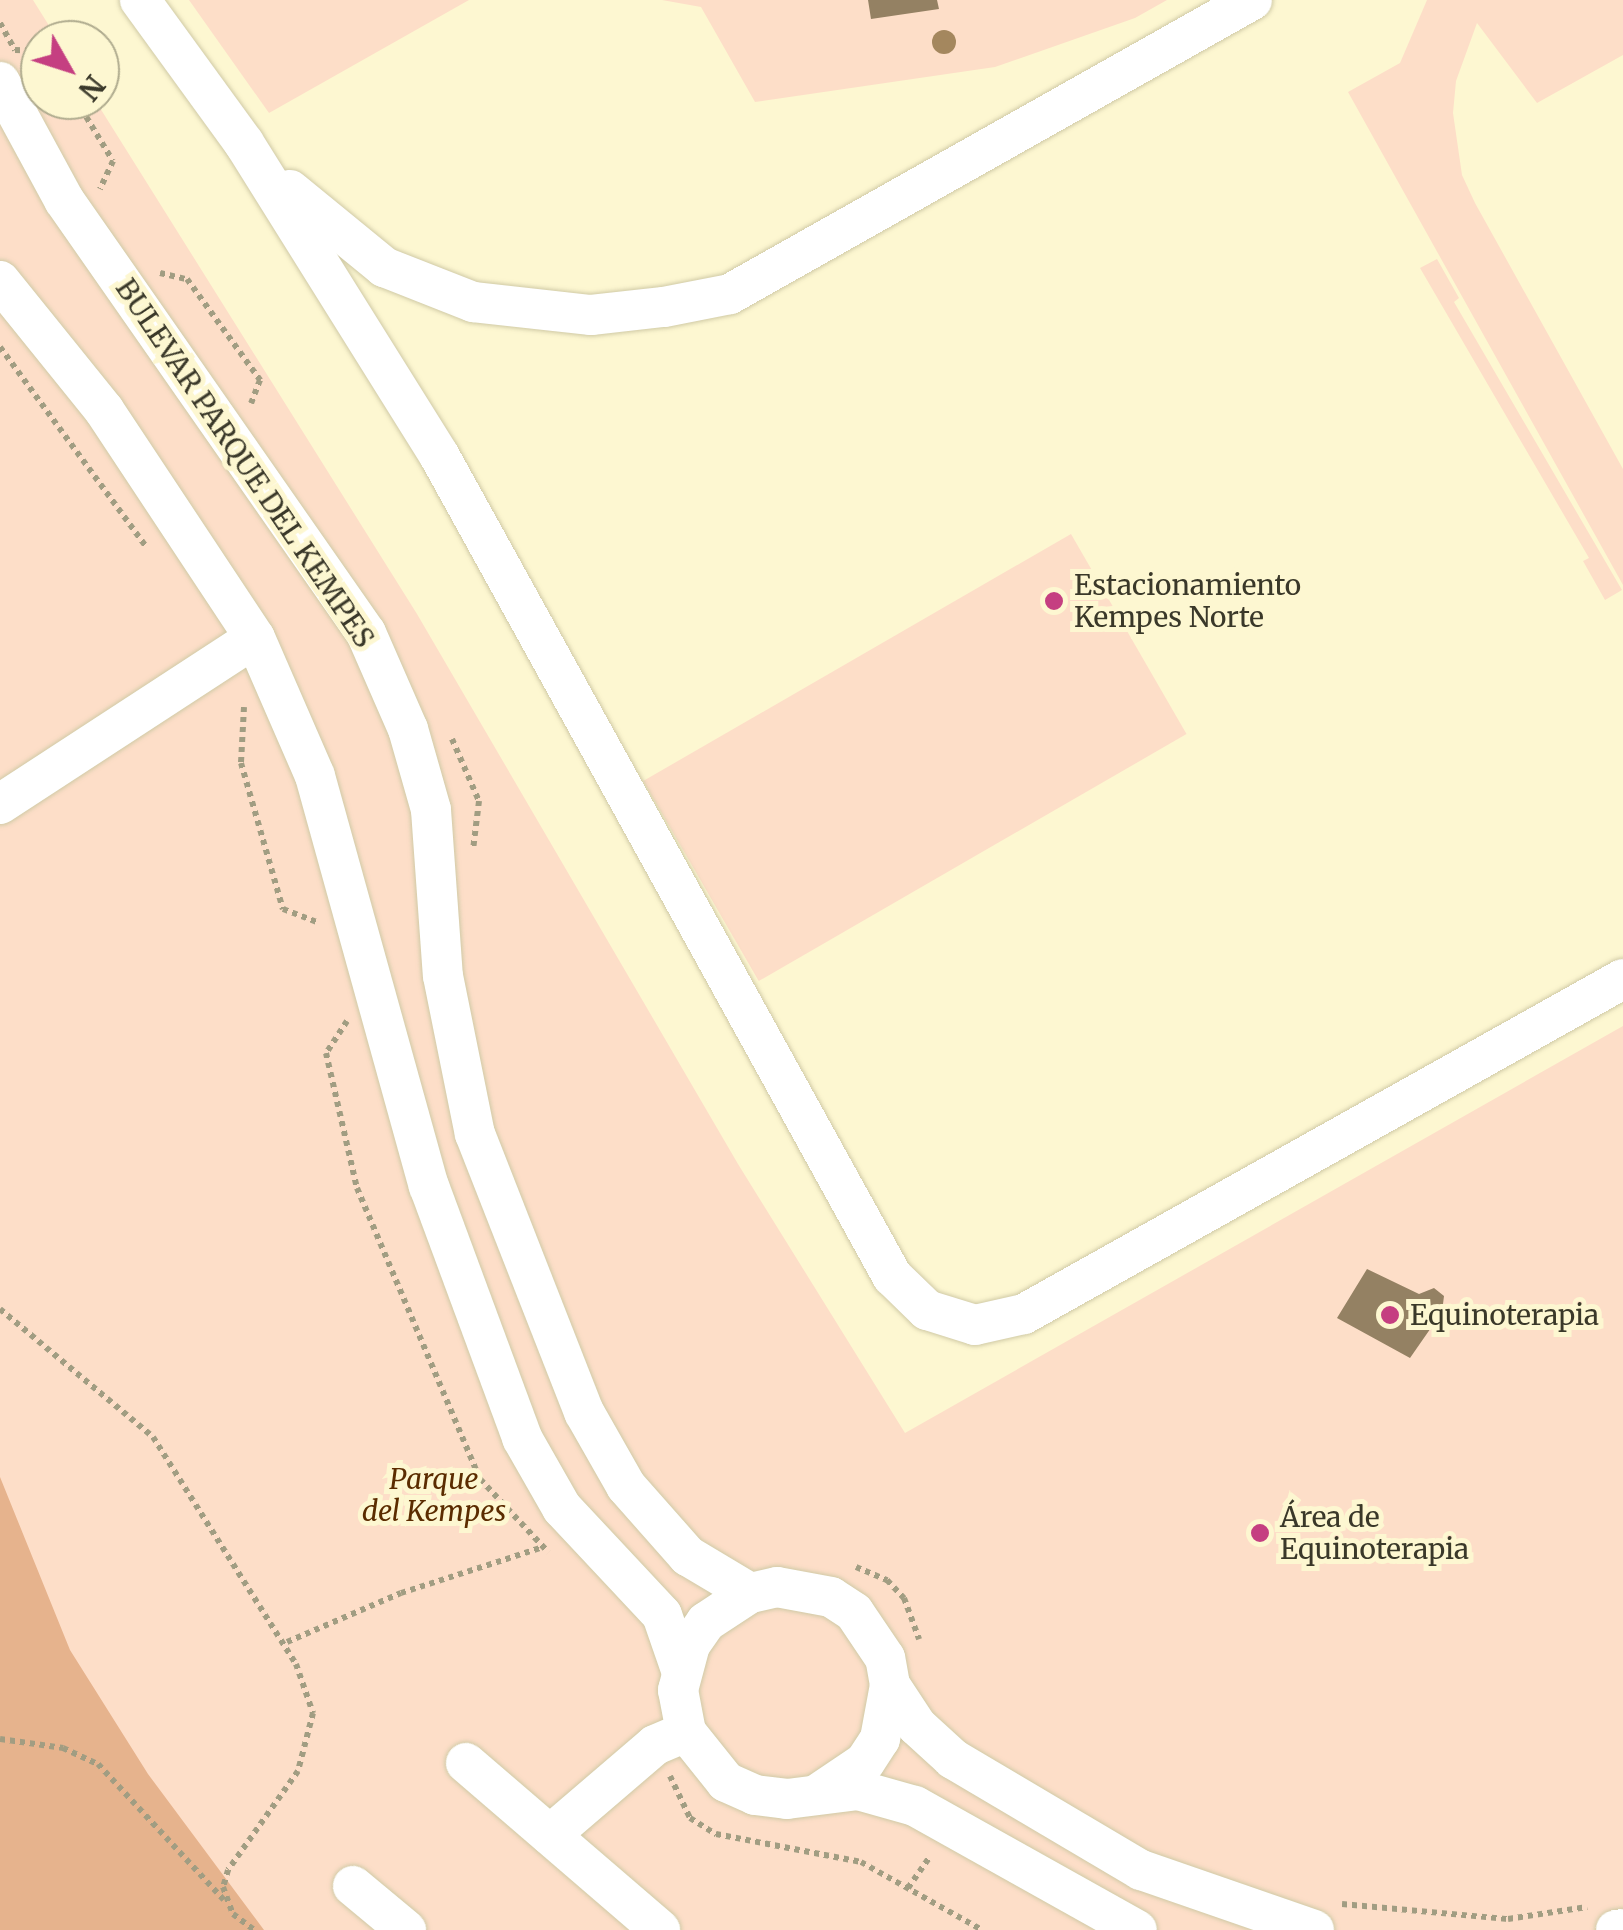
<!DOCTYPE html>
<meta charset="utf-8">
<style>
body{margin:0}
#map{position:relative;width:1623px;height:1930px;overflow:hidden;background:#fdf7d1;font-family:Merriweather,serif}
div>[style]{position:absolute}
.green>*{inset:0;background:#fddec8;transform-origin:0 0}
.forest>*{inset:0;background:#e6b38d}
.building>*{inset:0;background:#948163}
.path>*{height:6px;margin-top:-3px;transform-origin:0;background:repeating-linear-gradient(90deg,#a19d82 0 5px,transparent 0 10px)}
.roads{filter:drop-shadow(0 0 2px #d0caa6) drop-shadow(0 0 2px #d0caa6)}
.minor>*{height:40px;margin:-20px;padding:0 20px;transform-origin:20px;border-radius:20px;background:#fff}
.trees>*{width:24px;height:24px;margin:-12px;border-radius:50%;background:#a4875e}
.dots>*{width:28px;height:28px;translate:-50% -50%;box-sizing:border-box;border:5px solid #fdf7d1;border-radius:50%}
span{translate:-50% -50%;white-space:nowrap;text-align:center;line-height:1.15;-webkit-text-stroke:10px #fdf7d1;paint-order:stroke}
.street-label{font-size:28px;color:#3a3829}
.poi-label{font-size:28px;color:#3a3829}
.left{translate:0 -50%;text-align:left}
.park-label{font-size:28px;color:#5b2c00;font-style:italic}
.north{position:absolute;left:20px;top:20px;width:100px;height:100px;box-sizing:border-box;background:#fdf7d1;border:2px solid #afab8e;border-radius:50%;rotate:129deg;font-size:28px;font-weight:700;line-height:40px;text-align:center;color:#3a3829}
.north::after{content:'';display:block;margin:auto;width:35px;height:45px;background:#c53f81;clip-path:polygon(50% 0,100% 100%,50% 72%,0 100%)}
</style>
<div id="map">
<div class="green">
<div style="clip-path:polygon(0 0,33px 0,58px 40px,40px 40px,40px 100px,95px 100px,417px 614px,738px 1164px,905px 1433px,1623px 1026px,1623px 1930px,0 1930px)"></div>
<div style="clip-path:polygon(189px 0,469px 0,269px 113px)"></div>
<div style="clip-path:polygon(662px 0,1167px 0,1135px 18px,995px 67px,755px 102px,701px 7px)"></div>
<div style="clip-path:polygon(1427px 0,1623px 0,1623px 55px,1537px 103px,1477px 23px,1456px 81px,1453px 113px,1462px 175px,1475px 203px,1623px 469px,1623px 585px,1348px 92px,1400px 63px)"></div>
<div style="clip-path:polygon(1437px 259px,1459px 298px,1454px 302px,1622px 590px,1605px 600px,1583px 561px,1589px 558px,1420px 268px)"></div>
<div style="left:1071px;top:534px;width:231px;height:494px;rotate:60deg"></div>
</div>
<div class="forest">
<div style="clip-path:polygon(0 1477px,70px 1650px,148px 1774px,264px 1930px,0 1930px)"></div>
</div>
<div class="building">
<div style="clip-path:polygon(868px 0,937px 0,939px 9px,871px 19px)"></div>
<div style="clip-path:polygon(1367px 1269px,1419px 1294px,1434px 1288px,1444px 1296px,1442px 1312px,1410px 1358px,1337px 1318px)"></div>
</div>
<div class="path">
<div style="left:0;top:23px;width:31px;rotate:61deg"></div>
<div style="left:15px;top:50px;width:25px;rotate:2deg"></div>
<div style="left:76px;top:100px;width:71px;rotate:58.8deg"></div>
<div style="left:113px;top:161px;width:31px;rotate:115deg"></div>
<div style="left:160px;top:273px;width:28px;rotate:13deg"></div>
<div style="left:187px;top:279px;width:125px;rotate:54.1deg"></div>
<div style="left:260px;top:380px;width:25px;rotate:111deg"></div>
<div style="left:0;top:347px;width:249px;rotate:53.8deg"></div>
<div style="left:244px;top:707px;width:56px;rotate:93.1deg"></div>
<div style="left:241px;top:763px;width:152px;rotate:74deg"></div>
<div style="left:283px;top:909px;width:39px;rotate:21deg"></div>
<div style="left:452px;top:739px;width:68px;rotate:66.5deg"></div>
<div style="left:479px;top:801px;width:49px;rotate:97deg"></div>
<div style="left:347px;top:1021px;width:38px;rotate:123deg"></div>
<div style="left:326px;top:1053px;width:139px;rotate:77.1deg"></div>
<div style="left:357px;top:1188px;width:316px;rotate:67.1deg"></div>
<div style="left:480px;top:1479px;width:100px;rotate:47deg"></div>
<div style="left:0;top:1309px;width:199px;rotate:39.9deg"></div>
<div style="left:153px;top:1437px;width:268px;rotate:57.8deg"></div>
<div style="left:296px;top:1664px;width:52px;rotate:70.9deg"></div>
<div style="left:313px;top:1713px;width:60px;rotate:104.5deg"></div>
<div style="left:298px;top:1771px;width:121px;rotate:125.3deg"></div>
<div style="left:228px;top:1870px;width:18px;rotate:106deg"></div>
<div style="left:223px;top:1887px;width:29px;rotate:70deg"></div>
<div style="left:233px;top:1914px;width:26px;rotate:37deg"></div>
<div style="left:856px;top:1567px;width:34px;rotate:23deg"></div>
<div style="left:887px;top:1580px;width:25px;rotate:47deg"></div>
<div style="left:904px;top:1598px;width:44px;rotate:69.9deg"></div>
<div style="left:287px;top:1642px;width:124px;rotate:-23.3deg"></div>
<div style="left:401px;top:1593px;width:149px;rotate:-17.9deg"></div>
<div style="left:0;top:1739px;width:64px;rotate:8.1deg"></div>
<div style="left:63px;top:1748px;width:38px;rotate:25deg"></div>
<div style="left:98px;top:1764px;width:185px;rotate:47.2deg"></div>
<div style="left:670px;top:1776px;width:47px;rotate:64.5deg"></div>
<div style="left:690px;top:1818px;width:31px;rotate:32deg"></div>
<div style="left:716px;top:1834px;width:148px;rotate:10.9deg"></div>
<div style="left:861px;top:1862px;width:139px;rotate:29.3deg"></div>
<div style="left:908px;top:1888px;width:39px;rotate:-55deg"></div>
<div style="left:1342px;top:1904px;width:167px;rotate:5.2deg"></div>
<div style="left:1508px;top:1919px;width:80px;rotate:-8.6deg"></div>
</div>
<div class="roads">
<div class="minor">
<div style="left:140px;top:0;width:177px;rotate:54deg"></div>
<div style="left:244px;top:143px;width:368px;rotate:58deg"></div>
<div style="left:439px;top:455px;width:938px;rotate:61.11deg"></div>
<div style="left:892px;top:1276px;width:49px;rotate:44.2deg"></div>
<div style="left:927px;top:1310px;width:50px;rotate:17.4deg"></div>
<div style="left:975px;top:1325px;width:50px;rotate:-12.7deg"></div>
<div style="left:1024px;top:1314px;width:686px;rotate:-29.22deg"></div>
<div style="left:0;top:82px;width:134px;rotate:61.5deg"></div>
<div style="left:64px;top:200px;width:528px;rotate:55.11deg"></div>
<div style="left:366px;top:633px;width:105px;rotate:66.4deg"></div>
<div style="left:408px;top:729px;width:84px;rotate:74.1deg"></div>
<div style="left:431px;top:810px;width:166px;rotate:85.9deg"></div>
<div style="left:443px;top:976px;width:161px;rotate:78.6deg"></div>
<div style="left:475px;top:1134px;width:299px;rotate:68.6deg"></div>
<div style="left:584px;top:1412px;width:85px;rotate:60.4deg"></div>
<div style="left:626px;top:1486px;width:94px;rotate:48.5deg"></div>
<div style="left:688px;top:1556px;width:72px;rotate:30.8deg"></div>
<div style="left:290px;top:190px;width:122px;rotate:39.3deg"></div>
<div style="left:384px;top:267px;width:96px;rotate:21.5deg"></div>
<div style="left:473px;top:302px;width:119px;rotate:6.3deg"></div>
<div style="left:591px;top:315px;width:73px;rotate:-6.3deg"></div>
<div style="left:664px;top:307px;width:67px;rotate:-11.1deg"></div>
<div style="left:730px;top:294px;width:599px;rotate:-29.39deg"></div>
<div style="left:0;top:281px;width:166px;rotate:51.1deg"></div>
<div style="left:104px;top:410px;width:273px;rotate:56.5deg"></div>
<div style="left:255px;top:638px;width:150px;rotate:66.5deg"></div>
<div style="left:315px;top:776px;width:426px;rotate:74.5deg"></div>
<div style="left:429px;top:1186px;width:269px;rotate:69.7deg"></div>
<div style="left:522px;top:1438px;width:81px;rotate:60.3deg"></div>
<div style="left:562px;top:1508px;width:146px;rotate:46.9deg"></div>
<div style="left:662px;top:1615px;width:58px;rotate:70.9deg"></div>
<div style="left:0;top:804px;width:304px;rotate:-33.1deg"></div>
<div style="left:890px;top:1685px;width:49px;rotate:56.6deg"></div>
<div style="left:917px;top:1726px;width:49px;rotate:42.5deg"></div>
<div style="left:953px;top:1759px;width:218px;rotate:30.6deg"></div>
<div style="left:1141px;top:1870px;width:183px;rotate:19.1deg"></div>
<div style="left:466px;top:1763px;width:256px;rotate:40.7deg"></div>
<div style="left:819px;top:1793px;width:55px;rotate:-34deg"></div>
<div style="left:865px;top:1762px;width:27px;rotate:-57deg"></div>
<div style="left:880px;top:1739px;width:55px;rotate:-79.5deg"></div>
<div style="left:890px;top:1685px;width:27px;rotate:-100deg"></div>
<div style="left:885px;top:1658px;width:55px;rotate:-124deg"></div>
<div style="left:854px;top:1612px;width:27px;rotate:-147deg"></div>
<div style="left:831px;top:1597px;width:55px;rotate:-169.5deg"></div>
<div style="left:777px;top:1587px;width:28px;rotate:167deg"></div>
<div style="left:750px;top:1593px;width:53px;rotate:146.6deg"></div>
<div style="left:706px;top:1622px;width:28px;rotate:125deg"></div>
<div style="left:690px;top:1645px;width:47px;rotate:104.9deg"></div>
<div style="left:678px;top:1690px;width:43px;rotate:79.2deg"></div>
<div style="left:686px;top:1732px;width:64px;rotate:51.3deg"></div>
<div style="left:726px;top:1782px;width:32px;rotate:24deg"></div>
<div style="left:755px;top:1795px;width:32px;rotate:7deg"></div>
<div style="left:787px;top:1799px;width:72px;rotate:-7.2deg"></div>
<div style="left:858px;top:1790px;width:59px;rotate:15.7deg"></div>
<div style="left:915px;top:1806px;width:254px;rotate:29.2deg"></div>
<div style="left:550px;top:1835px;width:138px;rotate:-40.6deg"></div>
<div style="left:655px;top:1745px;width:34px;rotate:-23deg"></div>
<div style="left:353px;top:1886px;width:69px;rotate:39.7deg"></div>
<div style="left:1616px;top:1930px;width:7px;rotate:-8deg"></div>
</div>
</div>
<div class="trees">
<div style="left:944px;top:42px"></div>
</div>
<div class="dots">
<div style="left:1054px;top:601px;background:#c53f81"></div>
<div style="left:1390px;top:1315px;background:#c53f81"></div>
<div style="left:1260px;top:1533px;background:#c53f81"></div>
</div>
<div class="street-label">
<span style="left:245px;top:463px;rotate:56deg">BULEVAR PARQUE DEL KEMPES</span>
</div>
<div class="poi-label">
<span class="left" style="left:1074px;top:601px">Estacionamiento<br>Kempes Norte</span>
<span class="left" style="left:1410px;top:1315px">Equinoterapia</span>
<span class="left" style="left:1280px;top:1533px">Área de<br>Equinoterapia</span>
</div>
<div class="park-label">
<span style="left:434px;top:1495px">Parque<br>del Kempes</span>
</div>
<div class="north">N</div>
</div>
